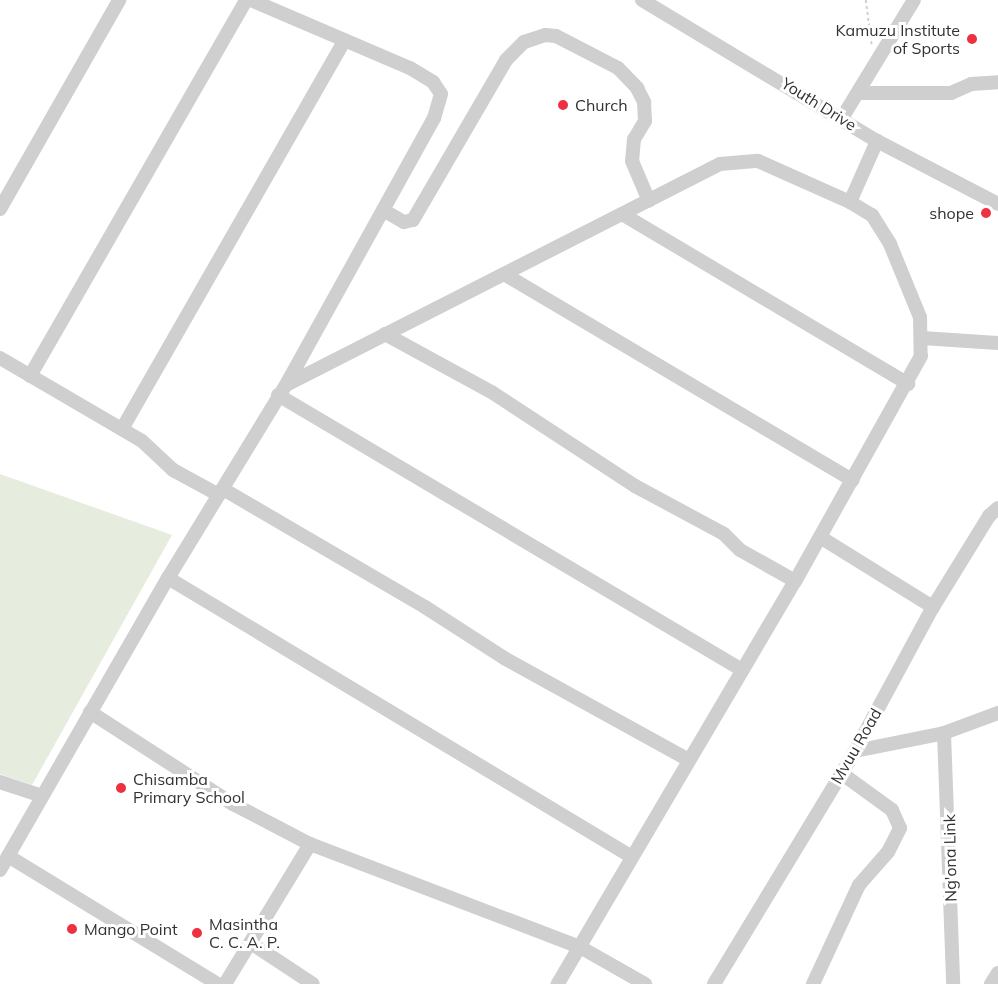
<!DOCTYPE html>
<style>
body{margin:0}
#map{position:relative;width:998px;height:984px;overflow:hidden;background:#fff;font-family:Mulish,sans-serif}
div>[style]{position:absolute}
.green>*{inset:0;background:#e6ecde}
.path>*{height:1.5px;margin-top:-0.75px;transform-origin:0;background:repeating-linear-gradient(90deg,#cfcfcf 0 3px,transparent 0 6px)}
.minor>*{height:14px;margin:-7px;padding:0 7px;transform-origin:7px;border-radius:7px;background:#cfcfcf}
.dots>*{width:16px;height:16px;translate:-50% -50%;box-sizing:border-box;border:3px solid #fff;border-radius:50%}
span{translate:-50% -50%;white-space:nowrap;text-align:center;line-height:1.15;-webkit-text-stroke:6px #fff;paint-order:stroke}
.poi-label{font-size:16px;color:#323232}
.right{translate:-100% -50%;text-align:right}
.left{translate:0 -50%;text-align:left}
.street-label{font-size:16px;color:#323232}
</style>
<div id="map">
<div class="green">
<div style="clip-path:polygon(0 474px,172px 535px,32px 785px,0 774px)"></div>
</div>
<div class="path">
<div style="left:866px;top:0;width:46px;rotate:82.6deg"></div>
</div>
<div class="minor">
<div style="left:251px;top:0;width:173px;rotate:23.2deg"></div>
<div style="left:410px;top:68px;width:27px;rotate:31deg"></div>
<div style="left:433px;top:82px;width:14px;rotate:56deg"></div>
<div style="left:441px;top:94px;width:25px;rotate:106deg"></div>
<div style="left:434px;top:118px;width:303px;rotate:119deg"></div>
<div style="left:642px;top:0;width:274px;rotate:31deg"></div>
<div style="left:877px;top:141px;width:136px;rotate:27.5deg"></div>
<div style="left:858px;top:93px;width:93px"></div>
<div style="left:951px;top:93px;width:22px;rotate:-24deg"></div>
<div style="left:971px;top:84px;width:27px;rotate:-4deg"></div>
<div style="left:842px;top:118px;width:138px;rotate:-58.6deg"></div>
<div style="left:850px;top:202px;width:67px;rotate:-66.1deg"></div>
<div style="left:0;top:209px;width:241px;rotate:-60.3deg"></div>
<div style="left:383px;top:210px;width:24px;rotate:30deg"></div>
<div style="left:404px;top:222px;width:9px;rotate:-13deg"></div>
<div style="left:413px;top:220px;width:185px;rotate:-59.8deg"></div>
<div style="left:506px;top:60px;width:25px;rotate:-45deg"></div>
<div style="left:524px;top:42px;width:22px;rotate:-18deg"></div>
<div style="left:545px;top:35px;width:11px;rotate:5deg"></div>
<div style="left:556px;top:36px;width:70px;rotate:27.3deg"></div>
<div style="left:618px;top:68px;width:28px;rotate:46deg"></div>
<div style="left:637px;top:88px;width:16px;rotate:63deg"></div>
<div style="left:644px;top:102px;width:19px;rotate:87deg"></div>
<div style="left:645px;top:121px;width:21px;rotate:121deg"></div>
<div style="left:634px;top:139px;width:22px;rotate:95deg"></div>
<div style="left:632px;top:161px;width:43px;rotate:67deg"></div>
<div style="left:622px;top:214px;width:333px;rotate:30.7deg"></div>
<div style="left:504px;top:274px;width:405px;rotate:30.6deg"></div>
<div style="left:385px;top:334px;width:123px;rotate:28.6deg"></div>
<div style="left:493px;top:393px;width:170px;rotate:33.2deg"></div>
<div style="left:635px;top:486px;width:101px;rotate:28.3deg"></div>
<div style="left:724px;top:534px;width:23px;rotate:45deg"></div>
<div style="left:740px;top:550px;width:63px;rotate:29.4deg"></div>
<div style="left:922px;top:338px;width:76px;rotate:3.8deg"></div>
<div style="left:0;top:358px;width:164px;rotate:30.3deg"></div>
<div style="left:142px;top:441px;width:42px;rotate:43.1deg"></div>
<div style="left:173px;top:470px;width:52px;rotate:28.5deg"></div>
<div style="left:30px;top:376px;width:434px;rotate:-60.1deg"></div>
<div style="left:278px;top:395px;width:539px;rotate:30.65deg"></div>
<div style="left:122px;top:429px;width:448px;rotate:-60.2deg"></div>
<div style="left:223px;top:489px;width:234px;rotate:30.3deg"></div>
<div style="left:425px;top:607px;width:94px;rotate:32.8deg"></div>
<div style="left:504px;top:658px;width:211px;rotate:28.9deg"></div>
<div style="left:820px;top:537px;width:133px;rotate:31.8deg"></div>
<div style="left:168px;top:578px;width:541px;rotate:31.02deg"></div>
<div style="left:90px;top:712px;width:170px;rotate:32.8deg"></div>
<div style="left:233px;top:804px;width:87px;rotate:27.5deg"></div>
<div style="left:310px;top:844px;width:289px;rotate:20.9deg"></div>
<div style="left:580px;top:947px;width:75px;rotate:29.6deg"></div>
<div style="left:944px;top:733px;width:251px;rotate:87.9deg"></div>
<div style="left:855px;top:751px;width:91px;rotate:-11.4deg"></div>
<div style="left:944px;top:733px;width:58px;rotate:-20.3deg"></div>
<div style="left:0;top:782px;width:44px;rotate:18.4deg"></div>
<div style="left:8px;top:856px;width:246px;rotate:31.4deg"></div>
<div style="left:0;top:870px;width:337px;rotate:-60.1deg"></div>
<div style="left:168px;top:578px;width:226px;rotate:-58.6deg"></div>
<div style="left:286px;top:385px;width:487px;rotate:-27deg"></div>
<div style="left:720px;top:164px;width:38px;rotate:-5deg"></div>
<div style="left:758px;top:161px;width:101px;rotate:24deg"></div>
<div style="left:850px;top:202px;width:26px;rotate:31deg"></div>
<div style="left:872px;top:215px;width:34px;rotate:58deg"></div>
<div style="left:890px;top:244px;width:79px;rotate:67.7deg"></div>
<div style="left:920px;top:317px;width:39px;rotate:89deg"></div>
<div style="left:921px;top:356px;width:258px;rotate:119.2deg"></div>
<div style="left:795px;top:581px;width:468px;rotate:120.5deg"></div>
<div style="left:251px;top:943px;width:74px;rotate:33.5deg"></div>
<div style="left:225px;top:984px;width:164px;rotate:-58.7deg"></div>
<div style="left:714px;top:984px;width:272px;rotate:-58.8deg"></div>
<div style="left:855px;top:751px;width:164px;rotate:-61.6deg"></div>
<div style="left:933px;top:607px;width:107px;rotate:-58.4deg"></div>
<div style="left:989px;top:516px;width:12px;rotate:-42deg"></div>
<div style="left:813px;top:984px;width:109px;rotate:-65.1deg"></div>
<div style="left:859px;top:885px;width:44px;rotate:-48.7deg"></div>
<div style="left:888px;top:852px;width:27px;rotate:-63deg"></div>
<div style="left:900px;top:828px;width:20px;rotate:-114deg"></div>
<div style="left:892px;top:810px;width:63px;rotate:-144deg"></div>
<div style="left:991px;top:984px;width:13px;rotate:-58deg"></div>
</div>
<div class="dots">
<div style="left:972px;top:39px;background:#ed3142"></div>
<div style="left:563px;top:105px;background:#ed3142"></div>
<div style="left:986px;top:213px;background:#ed3142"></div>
<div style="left:121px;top:788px;background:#ed3142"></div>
<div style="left:72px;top:929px;background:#ed3142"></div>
<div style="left:197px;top:933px;background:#ed3142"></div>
</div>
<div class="poi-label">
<span class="right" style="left:960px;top:39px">Kamuzu Institute<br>of Sports</span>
<span class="left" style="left:575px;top:105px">Church</span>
<span class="right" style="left:974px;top:213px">shope</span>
<span class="left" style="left:133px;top:788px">Chisamba<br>Primary School</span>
<span class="left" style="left:209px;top:933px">Masintha<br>C. C. A. P.</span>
<span class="left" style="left:84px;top:929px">Mango Point</span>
</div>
<div class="street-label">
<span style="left:819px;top:104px;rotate:32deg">Youth Drive</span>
<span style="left:856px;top:746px;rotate:-60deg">Mvuu Road</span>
<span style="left:950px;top:858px;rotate:-91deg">Ng'ona Link</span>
</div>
</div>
